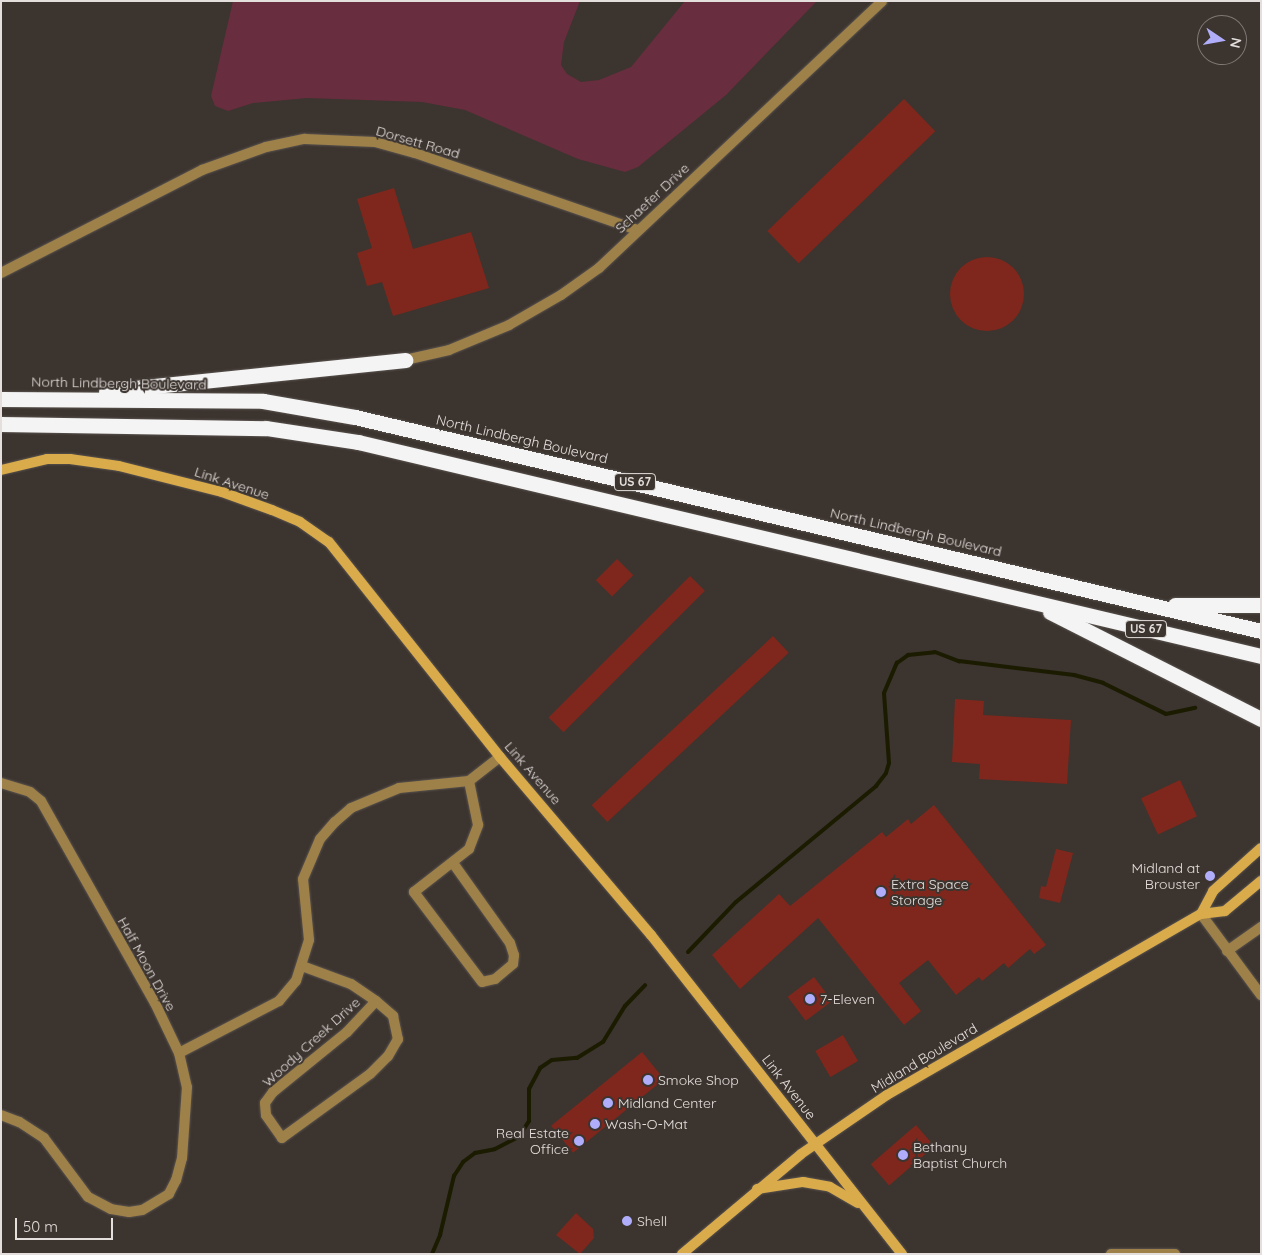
<!DOCTYPE html>
<style>
body{margin:0}
#map{position:relative;width:1262px;height:1255px;overflow:hidden;background:#3c342f;font-family:Quicksand,sans-serif}
div>[style]{position:absolute}
.green>*{inset:0;background:#682d3e}
.stream>*{height:4px;margin:-2px;padding:0 2px;transform-origin:2px;border-radius:2px;background:#1b1b00}
.building>*{inset:0;background:#7f271c;transform-origin:0 0}
.round{border-radius:50%}
.roads{filter:drop-shadow(0 0 1px #5a534e) drop-shadow(0 0 1px #5a534e)}
.street>*{height:10px;margin:-5px;padding:0 5px;transform-origin:5px;border-radius:5px;background:#9e8149}
.secondary>*{height:10px;margin:-5px;padding:0 5px;transform-origin:5px;border-radius:5px;background:#d9ab4b}
.highway>*{height:15px;margin:-7.5px;padding:0 7.5px;transform-origin:7.5px;border-radius:7.5px;background:#f4f4f4}
.dots>*{width:14px;height:14px;translate:-50% -50%;box-sizing:border-box;border:2px solid #3c342f;border-radius:50%}
span{translate:-50% -50%;white-space:nowrap;text-align:center;line-height:1.15;-webkit-text-stroke:4px #3c342f;paint-order:stroke}
.shield-label span{padding:1px 4px;background:#3c342f;border:1px solid;border-radius:4px;-webkit-text-stroke-width:0}
.shield-label{font-size:12px;color:#e4dfdc;font-weight:700}
.street-label{font-size:14px;color:#e4dfdc}
.poi-label{font-size:14px;color:#e4dfdc}
.right{translate:-100% -50%;text-align:right}
.left{translate:0 -50%;text-align:left}
.frame{position:absolute;inset:0;border:2px solid #e4dfdc;pointer-events:none}
.north{position:absolute;left:1197px;top:15px;width:50px;height:50px;box-sizing:border-box;background:#3c342f;border:1px solid #7f7874;border-radius:50%;rotate:102deg;font-size:14px;font-weight:700;line-height:20px;text-align:center;color:#e4dfdc}
.north::after{content:'';display:block;margin:auto;width:18px;height:22px;background:#b0aefa;clip-path:polygon(50% 0,100% 100%,50% 72%,0 100%)}
.scale{position:absolute;left:15px;top:1218px;width:98px;height:22px;box-sizing:border-box;border:2px solid #e4dfdc;border-top:0;padding-left:6px;font-size:15px;line-height:18px;white-space:nowrap;color:#e4dfdc;-webkit-text-stroke:4px #3c342f;paint-order:stroke}
</style>
<div id="map">
<div class="green">
<div style="clip-path:polygon(233px 1px,580px 1px,564px 42px,561px 65px,567px 74px,581px 82px,599px 80px,631px 67px,685px 1px,817px 1px,726px 95px,638px 167px,625px 172px,578px 159px,465px 110px,422px 102px,307px 98px,253px 103px,228px 111px,215px 106px,211px 96px)"></div>
</div>
<div class="stream">
<div style="left:688px;top:952px;width:69px;rotate:-46.2deg"></div>
<div style="left:736px;top:902px;width:182px;rotate:-39.6deg"></div>
<div style="left:876px;top:786px;width:16px;rotate:-52deg"></div>
<div style="left:886px;top:773px;width:10px;rotate:-73deg"></div>
<div style="left:889px;top:763px;width:70px;rotate:-94.1deg"></div>
<div style="left:884px;top:693px;width:33px;rotate:-67deg"></div>
<div style="left:897px;top:663px;width:14px;rotate:-36deg"></div>
<div style="left:908px;top:655px;width:27px;rotate:-6deg"></div>
<div style="left:935px;top:652px;width:26px;rotate:21deg"></div>
<div style="left:959px;top:661px;width:116px;rotate:6.9deg"></div>
<div style="left:1074px;top:675px;width:30px;rotate:15deg"></div>
<div style="left:1103px;top:683px;width:70px;rotate:26.2deg"></div>
<div style="left:1166px;top:714px;width:30px;rotate:-12deg"></div>
<div style="left:432px;top:1254px;width:21px;rotate:-67deg"></div>
<div style="left:440px;top:1235px;width:61px;rotate:-76.7deg"></div>
<div style="left:454px;top:1176px;width:17px;rotate:-57deg"></div>
<div style="left:463px;top:1162px;width:15px;rotate:-37deg"></div>
<div style="left:475px;top:1153px;width:20px;rotate:-11deg"></div>
<div style="left:495px;top:1149px;width:27px;rotate:-27deg"></div>
<div style="left:519px;top:1137px;width:19px;rotate:-58deg"></div>
<div style="left:529px;top:1121px;width:32px;rotate:-90deg"></div>
<div style="left:529px;top:1089px;width:24px;rotate:-62deg"></div>
<div style="left:540px;top:1068px;width:14px;rotate:-34deg"></div>
<div style="left:552px;top:1060px;width:25px;rotate:-5deg"></div>
<div style="left:577px;top:1058px;width:31px;rotate:-32deg"></div>
<div style="left:603px;top:1042px;width:42px;rotate:-58.6deg"></div>
<div style="left:625px;top:1006px;width:29px;rotate:-46deg"></div>
</div>
<div class="building">
<div style="left:904px;top:99px;width:45px;height:190px;rotate:46deg"></div>
<div style="clip-path:polygon(394px 188px,413px 249px,471px 232px,489px 288px,393px 316px,382px 282px,367px 286px,357px 253px,372px 248px,357px 199px)"></div>
<div class="round" style="left:950px;top:257px;width:74px;height:74px"></div>
<div style="left:617px;top:559px;width:23px;height:30px;rotate:45deg"></div>
<div style="left:690px;top:576px;width:21px;height:200px;rotate:45deg"></div>
<div style="left:773px;top:636px;width:23px;height:248px;rotate:47deg"></div>
<div style="clip-path:polygon(955px 699px,984px 701px,983px 715px,1071px 720px,1067px 784px,979px 779px,980px 764px,952px 762px)"></div>
<div style="left:1180px;top:780px;width:40px;height:43px;rotate:65deg"></div>
<div style="clip-path:polygon(934px 805px,1046px 945px,1034px 954px,1030px 949px,1008px 968px,1004px 963px,982px 981px,979px 977px,956px 995px,928px 960px,899px 983px,921px 1011px,904px 1025px,818px 918px,740px 989px,712px 955px,779px 894px,790px 906px,882px 832px,886px 837px,908px 819px,911px 824px)"></div>
<div style="clip-path:polygon(1056px 849px,1073px 853px,1060px 903px,1039px 898px,1041px 886px,1046px 887px)"></div>
<div style="left:814px;top:977px;width:30px;height:33px;rotate:53deg"></div>
<div style="left:843px;top:1035px;width:30px;height:32px;rotate:60deg"></div>
<div style="left:642px;top:1052px;width:35px;height:117px;rotate:51deg"></div>
<div style="left:916px;top:1125px;width:28px;height:60px;rotate:49deg"></div>
<div style="clip-path:polygon(576px 1213px,593px 1229px,594px 1238px,580px 1254px,556px 1235px)"></div>
</div>
<div class="roads">
<div class="street">
<div style="left:1px;top:273px;width:226px;rotate:-27.1deg"></div>
<div style="left:202px;top:170px;width:68px;rotate:-19.8deg"></div>
<div style="left:266px;top:147px;width:40px;rotate:-12deg"></div>
<div style="left:305px;top:139px;width:70px;rotate:2.5deg"></div>
<div style="left:375px;top:142px;width:41px;rotate:15.4deg"></div>
<div style="left:415px;top:153px;width:235px;rotate:19.1deg"></div>
<div style="left:405px;top:360px;width:45px;rotate:-12.8deg"></div>
<div style="left:449px;top:350px;width:65px;rotate:-22.6deg"></div>
<div style="left:509px;top:325px;width:60px;rotate:-30deg"></div>
<div style="left:561px;top:295px;width:47px;rotate:-35.4deg"></div>
<div style="left:599px;top:268px;width:389px;rotate:-43.3deg"></div>
<div style="left:1px;top:783px;width:30px;rotate:17deg"></div>
<div style="left:30px;top:792px;width:14px;rotate:39deg"></div>
<div style="left:41px;top:801px;width:232px;rotate:60.6deg"></div>
<div style="left:155px;top:1003px;width:55px;rotate:64.4deg"></div>
<div style="left:179px;top:1053px;width:35px;rotate:77deg"></div>
<div style="left:187px;top:1087px;width:71px;rotate:94deg"></div>
<div style="left:182px;top:1158px;width:23px;rotate:105deg"></div>
<div style="left:176px;top:1180px;width:16px;rotate:117deg"></div>
<div style="left:169px;top:1194px;width:31px;rotate:149deg"></div>
<div style="left:142px;top:1210px;width:13px;rotate:171deg"></div>
<div style="left:129px;top:1212px;width:18px;rotate:-171deg"></div>
<div style="left:111px;top:1209px;width:26px;rotate:-152deg"></div>
<div style="left:88px;top:1197px;width:74px;rotate:-126.7deg"></div>
<div style="left:44px;top:1138px;width:30px;rotate:-147deg"></div>
<div style="left:19px;top:1122px;width:19px;rotate:-159deg"></div>
<div style="left:453px;top:863px;width:98px;rotate:54.5deg"></div>
<div style="left:510px;top:943px;width:13px;rotate:72deg"></div>
<div style="left:514px;top:955px;width:9px;rotate:96deg"></div>
<div style="left:513px;top:964px;width:23px;rotate:140deg"></div>
<div style="left:495px;top:979px;width:13px;rotate:167deg"></div>
<div style="left:482px;top:982px;width:113px;rotate:-127.1deg"></div>
<div style="left:414px;top:892px;width:70px;rotate:-38deg"></div>
<div style="left:469px;top:849px;width:26px;rotate:-69deg"></div>
<div style="left:478px;top:825px;width:45px;rotate:-101.6deg"></div>
<div style="left:1201px;top:914px;width:101px;rotate:53.5deg"></div>
<div style="left:1227px;top:951px;width:42px;rotate:-35.2deg"></div>
<div style="left:302px;top:966px;width:52px;rotate:20.2deg"></div>
<div style="left:351px;top:984px;width:30px;rotate:34deg"></div>
<div style="left:376px;top:1001px;width:23px;rotate:41deg"></div>
<div style="left:393px;top:1016px;width:24px;rotate:78deg"></div>
<div style="left:398px;top:1039px;width:20px;rotate:120deg"></div>
<div style="left:388px;top:1056px;width:25px;rotate:135deg"></div>
<div style="left:370px;top:1074px;width:109px;rotate:144deg"></div>
<div style="left:282px;top:1138px;width:28px;rotate:-125deg"></div>
<div style="left:266px;top:1115px;width:12px;rotate:-95deg"></div>
<div style="left:265px;top:1103px;width:14px;rotate:-54deg"></div>
<div style="left:273px;top:1092px;width:95px;rotate:-39deg"></div>
<div style="left:347px;top:1032px;width:42px;rotate:-46.9deg"></div>
<div style="left:179px;top:1053px;width:113px;rotate:-27.5deg"></div>
<div style="left:279px;top:1001px;width:26px;rotate:-50deg"></div>
<div style="left:296px;top:981px;width:43px;rotate:-72.4deg"></div>
<div style="left:309px;top:940px;width:61px;rotate:-95.6deg"></div>
<div style="left:303px;top:879px;width:43px;rotate:-67deg"></div>
<div style="left:320px;top:839px;width:23px;rotate:-49deg"></div>
<div style="left:335px;top:822px;width:21px;rotate:-41deg"></div>
<div style="left:351px;top:808px;width:52px;rotate:-22.6deg"></div>
<div style="left:399px;top:788px;width:70px;rotate:-5.7deg"></div>
<div style="left:469px;top:781px;width:39px;rotate:-38deg"></div>
<div style="left:1111px;top:1254px;width:64px"></div>
</div>
<div class="secondary">
<div style="left:1px;top:470px;width:47px;rotate:-13.4deg"></div>
<div style="left:47px;top:459px;width:23px"></div>
<div style="left:70px;top:459px;width:49px;rotate:8.1deg"></div>
<div style="left:119px;top:466px;width:106px;rotate:14.2deg"></div>
<div style="left:222px;top:492px;width:53px;rotate:19.8deg"></div>
<div style="left:272px;top:510px;width:30px;rotate:23deg"></div>
<div style="left:300px;top:522px;width:35px;rotate:35deg"></div>
<div style="left:329px;top:542px;width:275px;rotate:51.5deg"></div>
<div style="left:500px;top:757px;width:233px;rotate:49.7deg"></div>
<div style="left:651px;top:935px;width:406px;rotate:51.8deg"></div>
<div style="left:1201px;top:914px;width:26px;rotate:-62deg"></div>
<div style="left:1213px;top:891px;width:64px;rotate:-41.9deg"></div>
<div style="left:757px;top:1189px;width:47px;rotate:-8.7deg"></div>
<div style="left:803px;top:1182px;width:27px;rotate:10deg"></div>
<div style="left:830px;top:1187px;width:32px;rotate:30deg"></div>
<div style="left:682px;top:1254px;width:155px;rotate:-40deg"></div>
<div style="left:801px;top:1154px;width:104px;rotate:-34.5deg"></div>
<div style="left:887px;top:1095px;width:362px;rotate:-30deg"></div>
<div style="left:1201px;top:914px;width:24px;rotate:-7deg"></div>
<div style="left:1225px;top:911px;width:47px;rotate:-39.8deg"></div>
</div>
<div class="highway">
<div style="left:106px;top:391px;width:301px;rotate:-5.9deg"></div>
<div style="left:1px;top:399px;width:262px;rotate:0.4deg"></div>
<div style="left:263px;top:401px;width:93px;rotate:9.9deg"></div>
<div style="left:355px;top:417px;width:931px;rotate:13.29deg"></div>
<div style="left:1px;top:424px;width:265px;rotate:0.9deg"></div>
<div style="left:266px;top:428px;width:93px;rotate:8.7deg"></div>
<div style="left:358px;top:442px;width:928px;rotate:13.33deg"></div>
<div style="left:1175px;top:605px;width:86px"></div>
<div style="left:1050px;top:612px;width:237px;rotate:26.9deg"></div>
</div>
</div>
<div class="dots">
<div style="left:1210px;top:876px;background:#b0aefa"></div>
<div style="left:881px;top:892px;background:#b0aefa"></div>
<div style="left:810px;top:999px;background:#b0aefa"></div>
<div style="left:648px;top:1080px;background:#b0aefa"></div>
<div style="left:608px;top:1103px;background:#b0aefa"></div>
<div style="left:595px;top:1124px;background:#b0aefa"></div>
<div style="left:579px;top:1141px;background:#b0aefa"></div>
<div style="left:903px;top:1155px;background:#b0aefa"></div>
<div style="left:627px;top:1221px;background:#b0aefa"></div>
</div>
<div class="shield-label">
<span style="left:635px;top:482px">US 67</span>
<span style="left:1146px;top:629px">US 67</span>
</div>
<div class="street-label">
<span style="left:418px;top:142px;rotate:16deg">Dorsett Road</span>
<span style="left:652px;top:198px;rotate:-43deg">Schaefer Drive</span>
<span style="left:119px;top:383px;rotate:1deg">North Lindbergh Boulevard</span>
<span style="left:522px;top:439px;rotate:13deg">North Lindbergh Boulevard</span>
<span style="left:232px;top:483px;rotate:18deg">Link Avenue</span>
<span style="left:916px;top:532px;rotate:13deg">North Lindbergh Boulevard</span>
<span style="left:533px;top:773px;rotate:49deg">Link Avenue</span>
<span style="left:147px;top:964px;rotate:61deg">Half Moon Drive</span>
<span style="left:311px;top:1042px;rotate:-42deg">Woody Creek Drive</span>
<span style="left:924px;top:1058px;rotate:-31deg">Midland Boulevard</span>
<span style="left:789px;top:1087px;rotate:52deg">Link Avenue</span>
</div>
<div class="poi-label">
<span class="right" style="left:1200px;top:876px">Midland at<br>Brouster</span>
<span class="left" style="left:891px;top:892px">Extra Space<br>Storage</span>
<span class="left" style="left:820px;top:999px">7-Eleven</span>
<span class="left" style="left:658px;top:1080px">Smoke Shop</span>
<span class="left" style="left:618px;top:1103px">Midland Center</span>
<span class="left" style="left:605px;top:1124px">Wash-O-Mat</span>
<span class="right" style="left:569px;top:1141px">Real Estate<br>Office</span>
<span class="left" style="left:913px;top:1155px">Bethany<br>Baptist Church</span>
<span class="left" style="left:637px;top:1221px">Shell</span>
</div>
<div class="frame"></div>
<div class="north">N</div>
<div class="scale">50 m</div>
</div>
